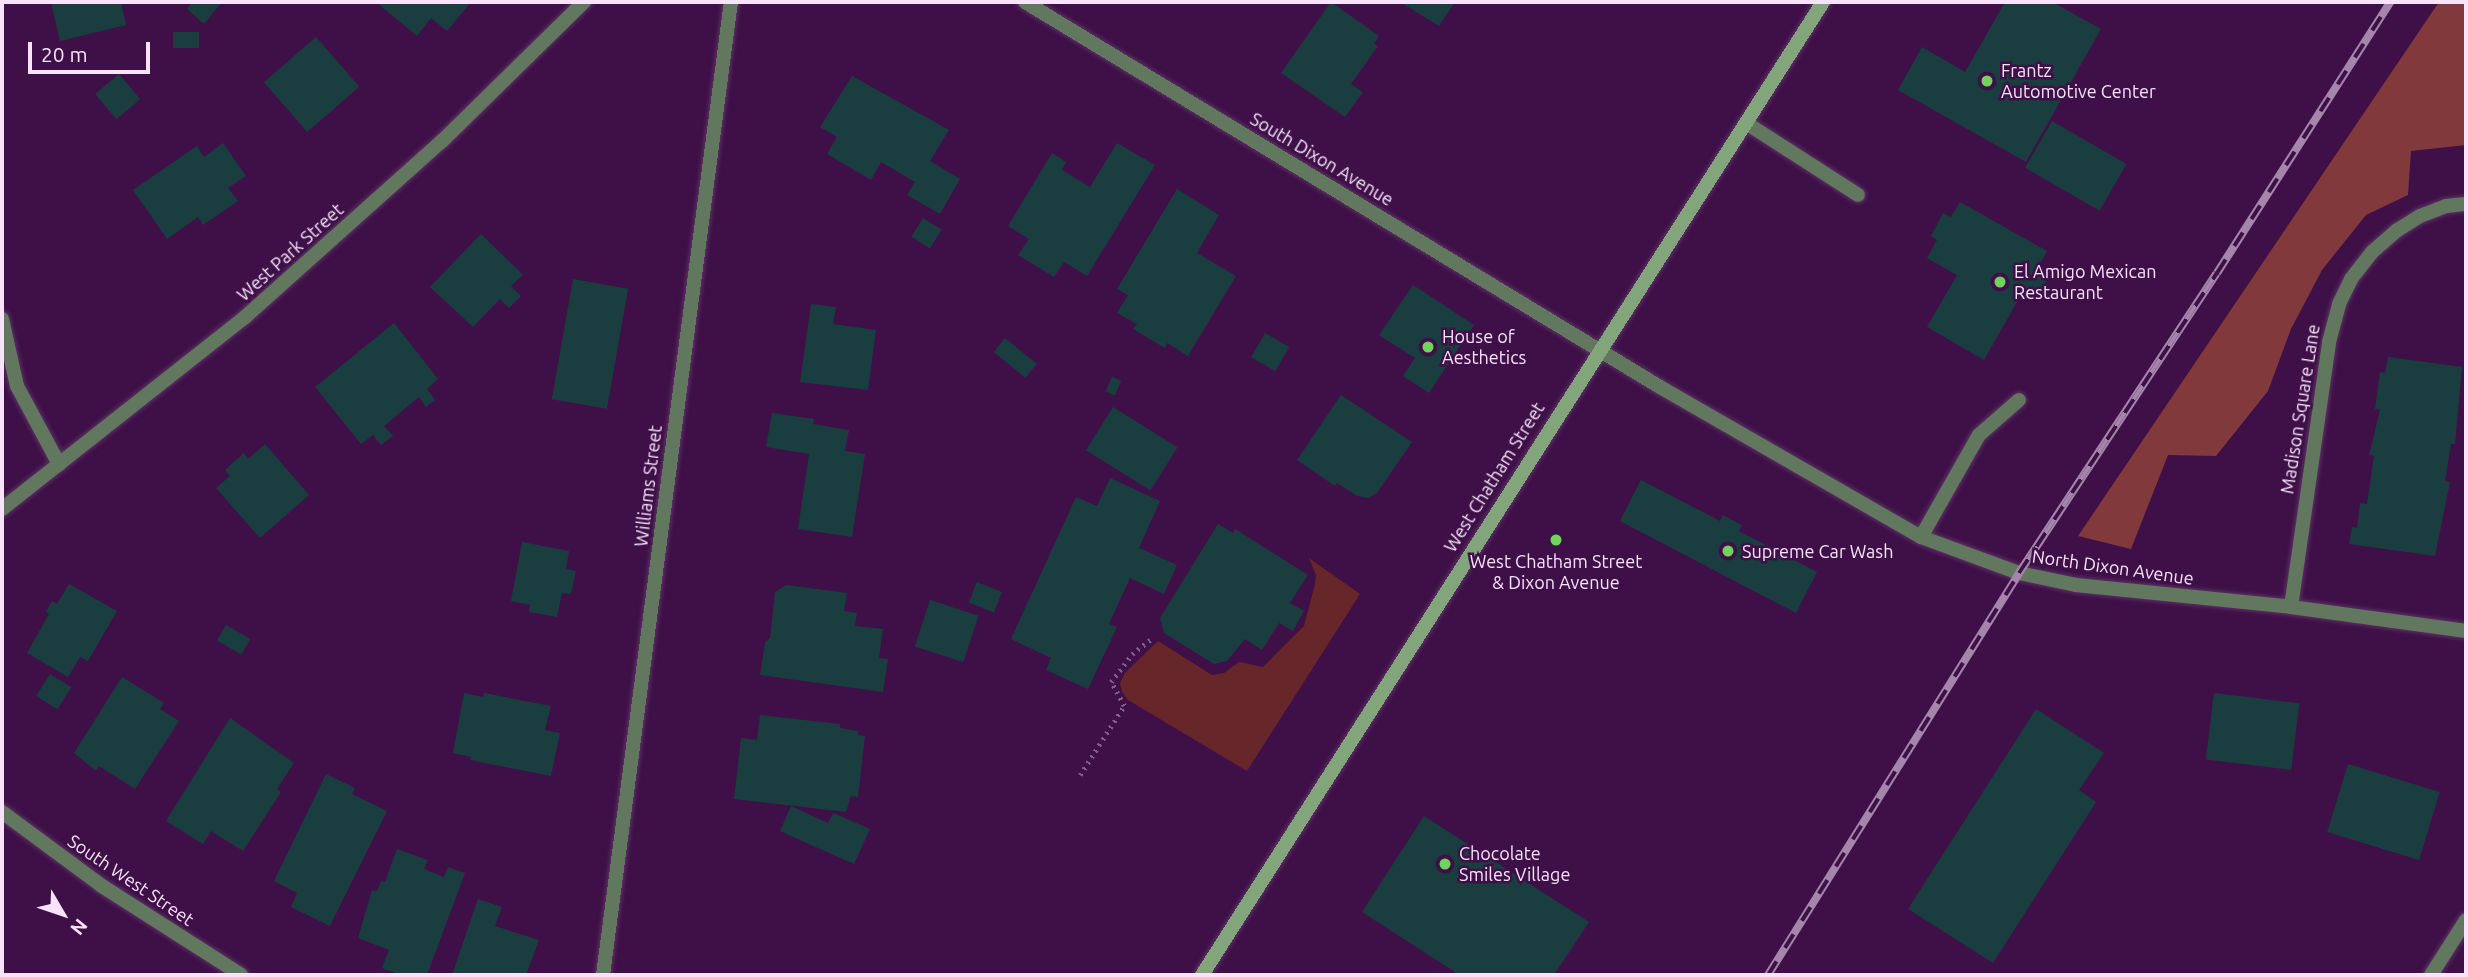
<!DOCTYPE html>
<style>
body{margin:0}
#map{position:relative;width:2468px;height:977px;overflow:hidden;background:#3e1047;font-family:Ubuntu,sans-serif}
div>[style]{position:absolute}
.green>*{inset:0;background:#672629}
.forest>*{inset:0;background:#82393b}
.building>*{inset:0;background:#1a3e40;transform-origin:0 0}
.path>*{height:4.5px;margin-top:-2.25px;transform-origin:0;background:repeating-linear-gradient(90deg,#835e8a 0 2px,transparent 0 7px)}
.roads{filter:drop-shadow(0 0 2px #5c3264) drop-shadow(0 0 2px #5c3264)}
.service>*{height:14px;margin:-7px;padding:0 7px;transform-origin:7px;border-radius:7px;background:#62785e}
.minor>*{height:14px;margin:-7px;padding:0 7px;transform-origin:7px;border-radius:7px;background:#62785e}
.secondary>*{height:14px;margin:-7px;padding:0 7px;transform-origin:7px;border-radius:7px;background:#82a57b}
.rail>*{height:8px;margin-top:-4px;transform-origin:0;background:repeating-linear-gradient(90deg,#3e1047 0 16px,#a585ac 0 32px);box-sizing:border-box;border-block:2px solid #a585ac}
.dots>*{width:19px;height:19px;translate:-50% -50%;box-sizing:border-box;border:4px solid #3e1047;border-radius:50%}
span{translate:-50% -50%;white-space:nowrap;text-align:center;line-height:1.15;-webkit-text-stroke:5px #3e1047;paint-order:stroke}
.poi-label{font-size:18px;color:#f8e2fc}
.left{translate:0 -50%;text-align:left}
.street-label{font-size:18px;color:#f8e2fc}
.frame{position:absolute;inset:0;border:4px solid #f8e2fc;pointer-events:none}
.north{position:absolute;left:28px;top:879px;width:70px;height:70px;-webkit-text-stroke:5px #3e1047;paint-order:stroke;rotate:129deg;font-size:19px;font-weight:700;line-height:28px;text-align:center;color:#f8e2fc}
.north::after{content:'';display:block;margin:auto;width:24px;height:32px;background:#f8e2fc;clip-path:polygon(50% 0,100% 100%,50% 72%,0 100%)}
.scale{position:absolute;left:28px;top:42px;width:122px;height:32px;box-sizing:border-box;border:4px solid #f8e2fc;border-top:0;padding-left:9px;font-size:21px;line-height:24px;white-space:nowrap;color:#f8e2fc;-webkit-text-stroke:5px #3e1047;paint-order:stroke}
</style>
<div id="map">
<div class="green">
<div style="clip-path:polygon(1309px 558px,1360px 594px,1247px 771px,1128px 700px,1122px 692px,1120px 683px,1125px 673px,1158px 641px,1212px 675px,1224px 673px,1239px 662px,1263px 667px,1304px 626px,1315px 584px,1316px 575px)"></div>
</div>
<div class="forest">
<div style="clip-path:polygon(2439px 2px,2466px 2px,2466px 145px,2411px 151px,2408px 195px,2366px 215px,2322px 270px,2291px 329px,2268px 391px,2216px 456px,2168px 455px,2131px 549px,2078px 536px)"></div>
</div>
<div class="building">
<div style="clip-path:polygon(51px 2px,121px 2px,126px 25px,60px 41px)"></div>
<div style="clip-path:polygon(192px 2px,222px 2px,204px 24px,187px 9px)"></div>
<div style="clip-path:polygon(376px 2px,471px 2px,447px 31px,431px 18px,417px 36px)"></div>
<div style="clip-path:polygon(1331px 2px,1379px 36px,1374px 44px,1378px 46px,1351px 84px,1363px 92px,1345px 117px,1281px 73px)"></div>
<div style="clip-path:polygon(1400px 2px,1455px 2px,1439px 26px)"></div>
<div style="clip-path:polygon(2005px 2px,2052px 2px,2101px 29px,2026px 162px,1898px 90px,1922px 47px,1965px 72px)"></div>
<div style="left:199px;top:32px;width:16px;height:26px;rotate:90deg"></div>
<div style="left:316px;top:37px;width:66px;height:69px;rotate:49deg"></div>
<div style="left:119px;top:74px;width:33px;height:31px;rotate:50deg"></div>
<div style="clip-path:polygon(852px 76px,949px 130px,930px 161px,960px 179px,940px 214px,907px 195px,915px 182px,881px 162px,871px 180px,827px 154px,837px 137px,820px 127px)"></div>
<div style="left:2052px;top:121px;width:86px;height:54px;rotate:30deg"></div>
<div style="clip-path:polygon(223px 143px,246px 176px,228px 188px,238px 201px,203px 225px,198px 217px,167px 239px,133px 190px,197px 146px,204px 157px)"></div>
<div style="clip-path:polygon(1117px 143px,1155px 165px,1087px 276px,1064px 262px,1054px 277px,1018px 255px,1029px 239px,1008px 226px,1052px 153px,1066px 162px,1062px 170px,1090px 187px)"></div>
<div style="clip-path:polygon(1177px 189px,1219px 215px,1197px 253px,1236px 276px,1188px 356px,1167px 343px,1165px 348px,1133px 329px,1137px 324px,1117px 313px,1128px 295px,1117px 289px)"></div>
<div style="clip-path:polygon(1960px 202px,2047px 251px,2038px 268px,2050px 275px,2039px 295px,2025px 288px,1984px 360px,1927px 327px,1957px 275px,1927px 258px,1937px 240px,1931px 236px,1943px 213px,1951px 217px)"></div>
<div style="left:923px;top:218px;width:22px;height:22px;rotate:32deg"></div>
<div style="clip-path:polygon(481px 234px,523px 275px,511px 286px,521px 296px,509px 308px,500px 299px,473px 327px,430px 287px)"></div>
<div style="left:573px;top:279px;width:56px;height:122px;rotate:10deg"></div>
<div style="clip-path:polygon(1413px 285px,1474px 325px,1429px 393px,1403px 376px,1415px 358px,1379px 335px)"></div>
<div style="clip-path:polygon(811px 304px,836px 307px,833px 324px,876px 330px,868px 390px,800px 382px)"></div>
<div style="clip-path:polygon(394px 323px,438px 379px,427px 389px,435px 400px,426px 407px,419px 397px,384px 426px,393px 436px,381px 445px,373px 435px,361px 444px,315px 387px)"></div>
<div style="left:1265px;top:333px;width:28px;height:28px;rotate:30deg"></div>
<div style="left:1005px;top:338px;width:41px;height:18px;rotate:39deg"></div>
<div style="clip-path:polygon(2388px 357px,2462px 367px,2455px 444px,2451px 444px,2445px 481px,2450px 482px,2435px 556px,2349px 544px,2352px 527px,2357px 528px,2360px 503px,2367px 504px,2374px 456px,2369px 455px,2380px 410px,2375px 409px,2380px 372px,2385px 373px)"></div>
<div style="left:1112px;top:377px;width:10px;height:16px;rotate:24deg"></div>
<div style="clip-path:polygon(1341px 395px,1412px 442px,1377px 493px,1368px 498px,1357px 496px,1337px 483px,1335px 486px,1297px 460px)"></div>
<div style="left:1113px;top:407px;width:76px;height:51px;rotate:32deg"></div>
<div style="clip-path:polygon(772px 413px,814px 419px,813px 424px,849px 430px,845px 451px,865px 454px,852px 537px,798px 529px,809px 454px,766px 447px)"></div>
<div style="clip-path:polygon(265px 444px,309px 495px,260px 538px,216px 488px,230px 476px,225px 470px,244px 453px,248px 459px)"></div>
<div style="clip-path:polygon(1110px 478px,1160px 501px,1139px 548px,1177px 565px,1164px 594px,1130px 578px,1109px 624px,1117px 627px,1088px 689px,1046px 670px,1051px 658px,1011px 639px,1076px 497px,1097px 506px)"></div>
<div style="clip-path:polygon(1641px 480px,1720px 521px,1723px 515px,1742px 525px,1739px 531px,1817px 572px,1796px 613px,1620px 521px)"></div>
<div style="clip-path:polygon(1218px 524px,1233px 533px,1235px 529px,1308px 575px,1290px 603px,1304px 611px,1293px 631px,1279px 623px,1262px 650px,1245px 639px,1227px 661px,1214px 664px,1164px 633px,1160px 618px)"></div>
<div style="clip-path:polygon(522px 542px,569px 551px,566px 569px,576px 571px,571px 594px,562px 593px,557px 617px,529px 612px,530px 605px,511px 601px)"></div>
<div style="left:977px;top:582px;width:27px;height:22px;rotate:22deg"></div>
<div style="clip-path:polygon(69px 584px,117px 611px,88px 661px,80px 657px,68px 677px,27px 653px,49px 614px,46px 612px,52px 601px,57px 604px)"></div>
<div style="clip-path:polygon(786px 585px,847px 593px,844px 611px,857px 613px,855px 626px,883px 629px,879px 658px,888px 659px,883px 692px,760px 675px,765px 643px,770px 638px,775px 592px)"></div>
<div style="left:930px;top:600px;width:51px;height:49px;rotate:18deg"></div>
<div style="left:226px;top:625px;width:28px;height:18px;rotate:30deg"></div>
<div style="left:50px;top:674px;width:25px;height:26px;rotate:32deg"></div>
<div style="clip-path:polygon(122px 677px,164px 703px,160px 709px,179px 721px,135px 789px,99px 766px,96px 771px,74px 753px)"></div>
<div style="clip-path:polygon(464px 693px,483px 697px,484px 693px,551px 706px,545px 730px,560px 733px,551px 776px,470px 760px,471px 757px,453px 753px)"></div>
<div style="left:2214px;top:693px;width:86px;height:67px;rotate:7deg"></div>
<div style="clip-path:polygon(2036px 709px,2104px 753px,2079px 790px,2096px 802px,1993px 963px,1908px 909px)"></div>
<div style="clip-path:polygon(760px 715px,840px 724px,840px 728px,858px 731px,858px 735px,865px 736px,858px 797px,851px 796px,846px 812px,734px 799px,741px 738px,757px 740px)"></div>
<div style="clip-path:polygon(230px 718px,294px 763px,277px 789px,281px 792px,243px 851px,211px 831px,203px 844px,166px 821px)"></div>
<div style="left:2348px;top:764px;width:96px;height:71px;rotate:17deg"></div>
<div style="clip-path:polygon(326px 774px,355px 788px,352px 794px,387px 811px,330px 926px,291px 907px,297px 893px,274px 881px)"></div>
<div style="clip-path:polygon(791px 806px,828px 823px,833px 813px,870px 829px,854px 864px,780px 831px)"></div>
<div style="clip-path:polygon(1424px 816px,1589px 922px,1554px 975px,1453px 975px,1455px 972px,1362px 912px)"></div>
<div style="clip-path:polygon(397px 849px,428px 860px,424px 869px,444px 877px,448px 867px,465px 873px,427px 975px,401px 975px,382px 968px,389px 950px,358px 938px,372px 890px,377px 891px,381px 881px,385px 882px)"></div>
<div style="clip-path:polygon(478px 899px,502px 907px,495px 926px,539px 940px,526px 975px,452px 975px)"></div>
</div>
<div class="path">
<div style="left:1080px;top:775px;width:82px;rotate:-57.5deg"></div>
<div style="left:1124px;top:706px;width:27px;rotate:-118deg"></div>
<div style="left:1111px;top:682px;width:35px;rotate:-53deg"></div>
<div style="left:1132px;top:654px;width:23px;rotate:-38deg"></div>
</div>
<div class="roads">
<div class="service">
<div style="left:1746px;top:123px;width:133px;rotate:32.7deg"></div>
<div style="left:1921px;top:537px;width:117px;rotate:-60.4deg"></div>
<div style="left:1979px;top:435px;width:53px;rotate:-41.2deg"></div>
</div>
<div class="minor">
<div style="left:1025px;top:2px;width:743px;rotate:31.23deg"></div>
<div style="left:1660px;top:387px;width:301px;rotate:29.9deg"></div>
<div style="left:1921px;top:537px;width:104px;rotate:20.2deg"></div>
<div style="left:2019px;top:573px;width:58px;rotate:11.9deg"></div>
<div style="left:2076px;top:585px;width:216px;rotate:5.8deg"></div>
<div style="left:2291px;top:607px;width:177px;rotate:7.8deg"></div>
<div style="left:2px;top:319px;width:69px;rotate:77.4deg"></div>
<div style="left:17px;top:386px;width:89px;rotate:61.7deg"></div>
<div style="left:2px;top:509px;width:310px;rotate:-38.3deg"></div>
<div style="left:245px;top:317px;width:264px;rotate:-41.8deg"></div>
<div style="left:442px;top:141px;width:199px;rotate:-44.4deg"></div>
<div style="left:2291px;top:607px;width:268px;rotate:-81.8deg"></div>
<div style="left:2329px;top:342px;width:39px;rotate:-75deg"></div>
<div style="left:2339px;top:304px;width:28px;rotate:-64deg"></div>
<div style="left:2351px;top:279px;width:34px;rotate:-52deg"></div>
<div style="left:2372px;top:252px;width:32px;rotate:-41deg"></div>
<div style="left:2396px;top:231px;width:28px;rotate:-32deg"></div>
<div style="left:2420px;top:216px;width:28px;rotate:-21deg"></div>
<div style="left:2446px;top:206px;width:20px;rotate:-6deg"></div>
<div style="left:2px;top:812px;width:124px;rotate:36.5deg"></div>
<div style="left:102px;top:886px;width:165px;rotate:32.6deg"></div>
<div style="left:603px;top:975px;width:981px;rotate:-82.51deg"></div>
<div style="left:2431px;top:975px;width:65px;rotate:-57.5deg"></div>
</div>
<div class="secondary">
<div style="left:1202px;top:975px;width:1154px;rotate:-57.45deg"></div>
</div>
</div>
<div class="rail">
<div style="left:1768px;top:975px;width:474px;rotate:-58deg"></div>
<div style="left:2019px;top:573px;width:359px;rotate:-56.6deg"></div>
<div style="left:2217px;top:273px;width:322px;rotate:-57.4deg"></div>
</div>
<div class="dots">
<div style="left:1987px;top:81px;background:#71d35e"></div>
<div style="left:2000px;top:282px;background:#71d35e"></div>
<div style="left:1428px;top:347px;background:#71d35e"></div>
<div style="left:1556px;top:540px;background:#71d35e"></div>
<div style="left:1728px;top:551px;background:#71d35e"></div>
<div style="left:1445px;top:864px;background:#71d35e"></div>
</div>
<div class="poi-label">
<span class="left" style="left:2001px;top:81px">Frantz<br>Automotive Center</span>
<span class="left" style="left:2014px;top:282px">El Amigo Mexican<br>Restaurant</span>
<span class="left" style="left:1442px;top:347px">House of<br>Aesthetics</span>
<span class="left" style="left:1742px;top:551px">Supreme Car Wash</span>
<span style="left:1556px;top:572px">West Chatham Street<br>&amp; Dixon Avenue</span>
<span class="left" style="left:1459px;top:864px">Chocolate<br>Smiles Village</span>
</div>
<div class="street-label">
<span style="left:1322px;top:159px;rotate:31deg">South Dixon Avenue</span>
<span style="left:290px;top:252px;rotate:-42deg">West Park Street</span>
<span style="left:2300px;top:409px;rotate:-81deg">Madison Square Lane</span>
<span style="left:1494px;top:477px;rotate:-58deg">West Chatham Street</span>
<span style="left:648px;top:486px;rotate:-83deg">Williams Street</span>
<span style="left:2113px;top:567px;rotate:8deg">North Dixon Avenue</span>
<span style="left:131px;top:880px;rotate:34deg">South West Street</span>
</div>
<div class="frame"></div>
<div class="north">N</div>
<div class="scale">20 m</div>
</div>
